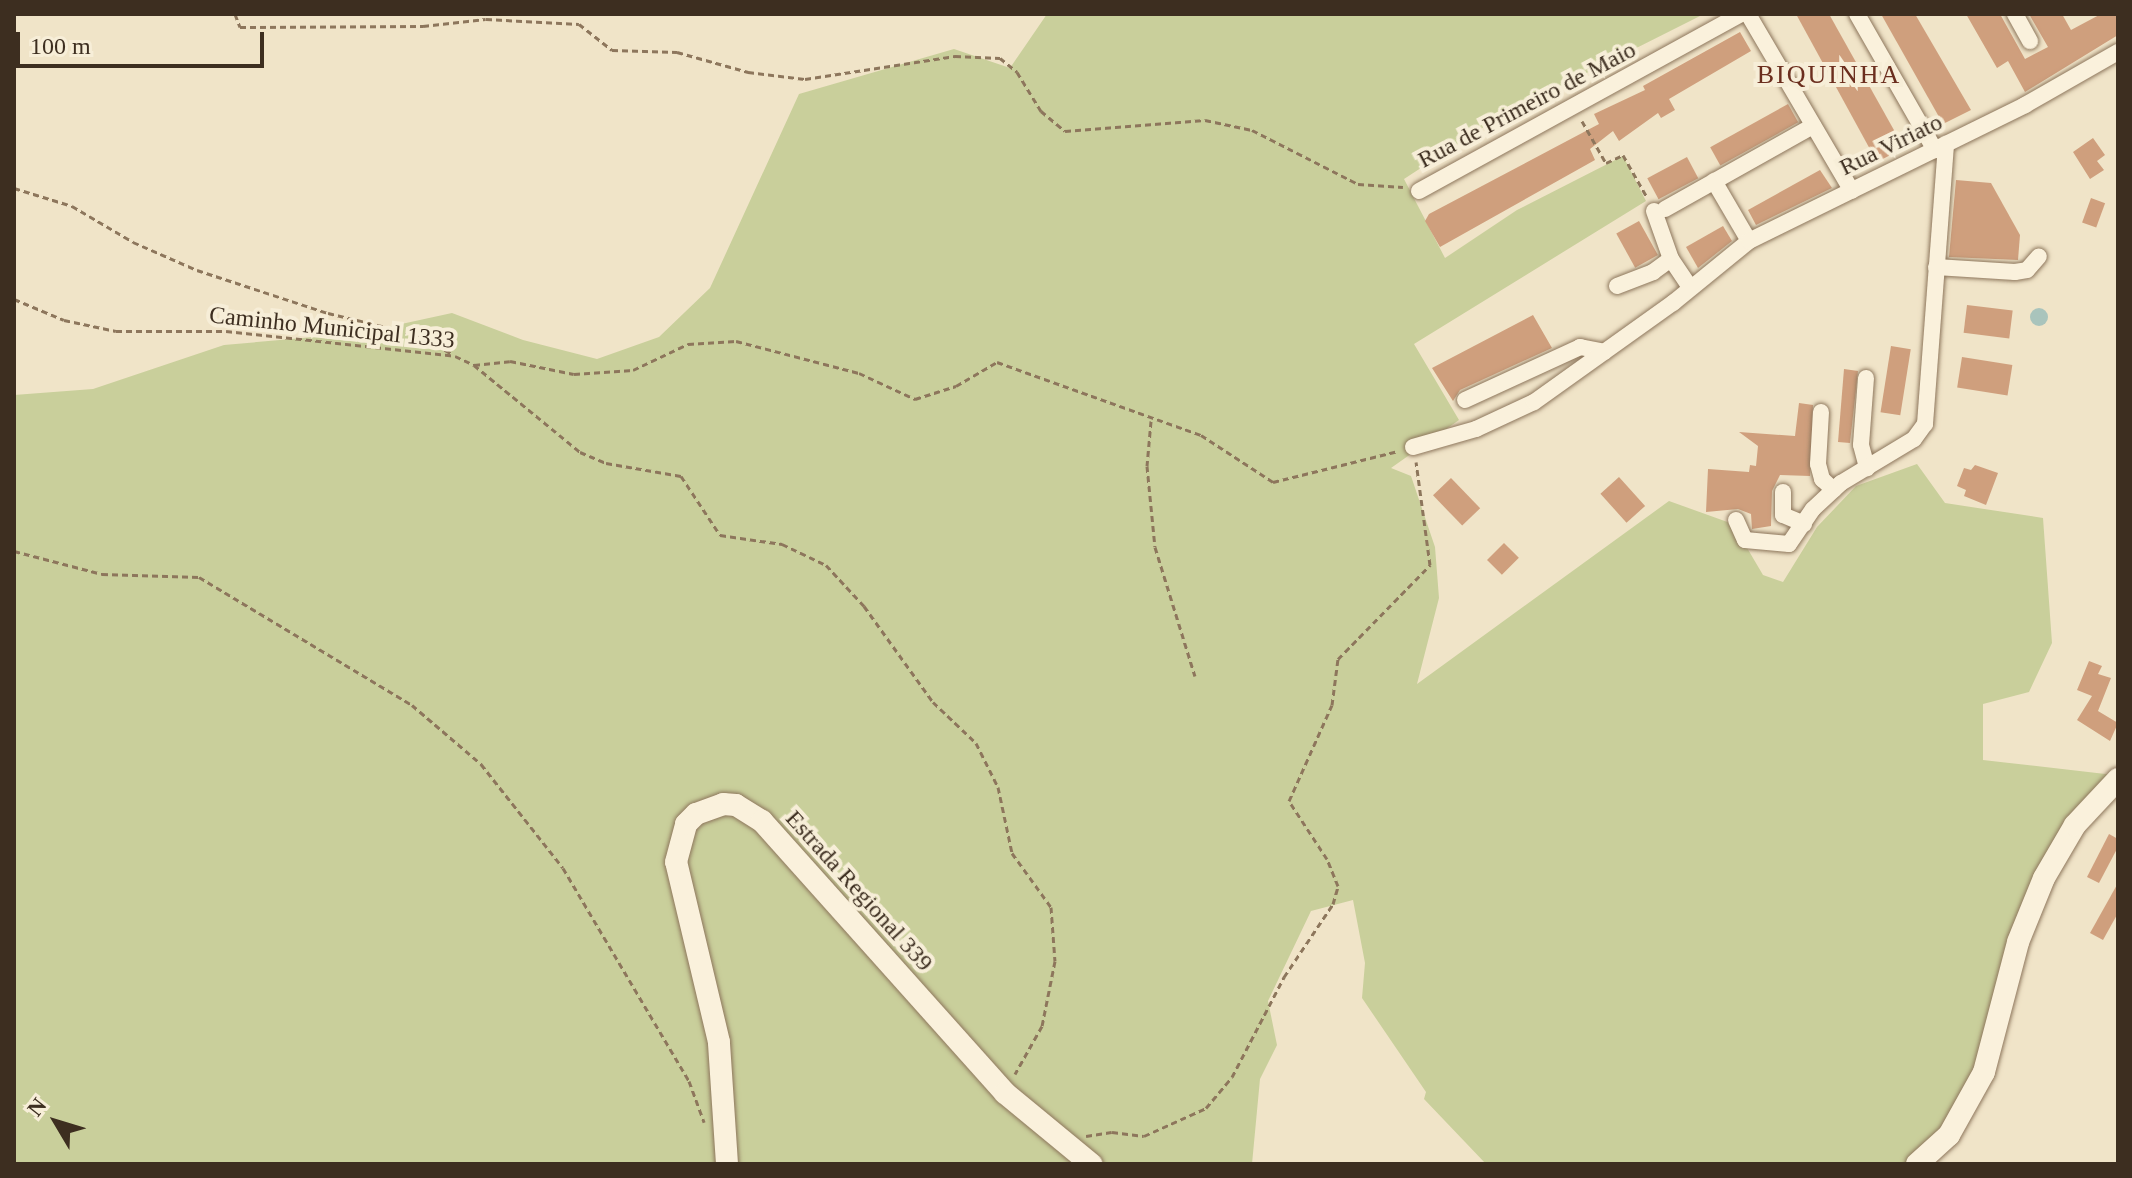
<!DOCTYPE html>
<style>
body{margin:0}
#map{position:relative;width:2132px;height:1178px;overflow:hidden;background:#f0e4c8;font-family:Georgia,serif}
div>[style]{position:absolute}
.green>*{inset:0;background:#c9cf9b}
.water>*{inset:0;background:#a9c4bc}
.round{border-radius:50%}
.building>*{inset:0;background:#cf9f7d;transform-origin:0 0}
.path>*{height:3px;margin-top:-1.5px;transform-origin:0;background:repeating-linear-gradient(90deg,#8d765c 0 6px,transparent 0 10px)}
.roads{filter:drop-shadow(0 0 2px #8d765c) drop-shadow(0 0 2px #8d765c)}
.minor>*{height:16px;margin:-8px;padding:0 8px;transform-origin:8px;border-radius:8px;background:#faf1dc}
.secondary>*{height:22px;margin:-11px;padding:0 11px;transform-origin:11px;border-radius:11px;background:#faf1dc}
span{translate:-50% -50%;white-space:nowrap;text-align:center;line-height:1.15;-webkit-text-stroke:8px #f7eed8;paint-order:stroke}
.street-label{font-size:24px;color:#3d2e20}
.neighbourhood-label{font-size:26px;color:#6b2e1e;letter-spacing:2px}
.frame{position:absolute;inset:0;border:16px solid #3d2e20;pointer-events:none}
.north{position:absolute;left:16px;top:1082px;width:80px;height:80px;-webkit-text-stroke:6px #f7eed8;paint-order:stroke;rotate:308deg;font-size:22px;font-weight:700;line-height:32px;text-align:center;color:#3d2e20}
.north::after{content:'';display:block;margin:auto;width:28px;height:36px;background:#3d2e20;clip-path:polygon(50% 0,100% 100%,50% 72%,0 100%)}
.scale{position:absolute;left:16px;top:32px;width:248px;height:36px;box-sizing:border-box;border:4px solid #3d2e20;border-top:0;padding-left:10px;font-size:24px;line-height:28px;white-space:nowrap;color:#3d2e20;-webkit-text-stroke:6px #f7eed8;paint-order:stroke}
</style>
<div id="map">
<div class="green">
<div style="clip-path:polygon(1047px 14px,1704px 14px,1499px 117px,1404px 179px,1445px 258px,1517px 210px,1623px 156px,1646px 201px,1414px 344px,1459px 420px,1391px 468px,1411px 476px,1435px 547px,1439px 598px,1417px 684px,1669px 501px,1733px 524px,1763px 575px,1783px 582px,1817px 527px,1856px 486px,1917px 464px,1945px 503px,2043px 518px,2052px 643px,2029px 692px,1983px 704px,1983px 760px,2114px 775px,2053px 871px,1993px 1039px,1922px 1164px,1486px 1164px,1424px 1099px,1426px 1092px,1362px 998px,1365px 963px,1353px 900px,1311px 911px,1268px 1001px,1277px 1045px,1260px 1079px,1252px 1164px,14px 1164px,14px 395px,93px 389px,224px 345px,360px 333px,452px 313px,523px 340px,597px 359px,659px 337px,710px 288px,799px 94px,954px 49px,1010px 68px)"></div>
</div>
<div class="water">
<div class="round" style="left:2030px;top:308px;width:18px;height:18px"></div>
</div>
<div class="building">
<div style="clip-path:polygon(1796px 14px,1829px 14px,1904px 148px,1877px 162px)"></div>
<div style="clip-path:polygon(1881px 14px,1915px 14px,1971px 110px,1943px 124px)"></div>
<div style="clip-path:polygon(1966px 14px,2000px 14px,2025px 59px,2048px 47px,2029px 14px,2062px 14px,2071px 30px,2101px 14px,2118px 14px,2118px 35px,2025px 92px,2008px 61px,1997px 68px)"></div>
<div style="clip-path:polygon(1740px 32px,1751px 51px,1669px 99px,1675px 110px,1661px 118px,1658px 113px,1619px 141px,1613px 131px,1590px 149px,1595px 160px,1440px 247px,1425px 221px,1429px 214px,1599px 124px,1594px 114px,1645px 90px,1643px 86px)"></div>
<div style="left:1788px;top:104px;width:21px;height:89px;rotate:61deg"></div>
<div style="clip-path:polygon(2093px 138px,2105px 155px,2097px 161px,2104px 170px,2090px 179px,2073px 152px)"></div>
<div style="left:1687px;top:157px;width:24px;height:45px;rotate:62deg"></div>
<div style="clip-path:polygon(1820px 170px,1832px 188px,1756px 225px,1748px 210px)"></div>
<div style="clip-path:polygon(1956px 180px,1991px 183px,2020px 235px,2018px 260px,1949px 257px)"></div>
<div style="left:2091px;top:198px;width:15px;height:26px;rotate:20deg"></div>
<div style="left:1639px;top:221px;width:39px;height:26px;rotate:61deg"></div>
<div style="clip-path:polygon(1723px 226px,1732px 241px,1698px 268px,1686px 247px)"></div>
<div style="left:1967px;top:305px;width:46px;height:28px;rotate:7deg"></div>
<div style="clip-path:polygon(1533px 315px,1552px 348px,1460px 390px,1453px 401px,1432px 368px)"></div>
<div style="left:1891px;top:346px;width:20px;height:67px;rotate:9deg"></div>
<div style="left:1962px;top:357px;width:51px;height:31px;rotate:9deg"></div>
<div style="clip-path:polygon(1844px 369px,1858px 371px,1850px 443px,1838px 442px)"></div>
<div style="clip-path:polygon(1799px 403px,1813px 405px,1810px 476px,1780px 475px,1772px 491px,1771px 526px,1752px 529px,1751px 514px,1738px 509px,1706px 512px,1708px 469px,1749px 472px,1750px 465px,1756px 466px,1758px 446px,1739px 432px,1795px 436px)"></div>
<div style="clip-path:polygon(1975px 465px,1998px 473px,1986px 505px,1964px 496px,1966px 490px,1957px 486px,1964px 468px,1971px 470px)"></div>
<div style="left:1619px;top:477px;width:39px;height:25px;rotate:48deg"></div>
<div style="left:1451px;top:478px;width:42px;height:25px;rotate:46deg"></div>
<div style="left:1504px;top:543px;width:21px;height:24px;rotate:45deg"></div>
<div style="clip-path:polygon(2089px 661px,2102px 666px,2098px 674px,2111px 678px,2098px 711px,2118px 723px,2110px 741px,2077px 720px,2092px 696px,2077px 690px)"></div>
<div style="clip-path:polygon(2109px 834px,2118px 839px,2118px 847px,2099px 883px,2087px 877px)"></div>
<div style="clip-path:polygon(2118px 883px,2118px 913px,2103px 940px,2090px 933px)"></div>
</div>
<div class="path">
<div style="left:235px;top:14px;width:14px;rotate:69deg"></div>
<div style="left:240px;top:27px;width:183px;rotate:-0.3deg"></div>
<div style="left:423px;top:26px;width:63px;rotate:-6.3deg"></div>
<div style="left:486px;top:19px;width:93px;rotate:3.1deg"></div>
<div style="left:579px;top:24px;width:42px;rotate:38.2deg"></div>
<div style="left:612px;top:50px;width:65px;rotate:1.8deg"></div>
<div style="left:677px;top:52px;width:74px;rotate:15.7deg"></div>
<div style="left:748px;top:72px;width:57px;rotate:7deg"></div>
<div style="left:805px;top:79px;width:152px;rotate:-8.7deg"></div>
<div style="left:955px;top:56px;width:45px;rotate:2.5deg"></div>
<div style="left:1000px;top:58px;width:22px;rotate:39deg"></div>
<div style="left:1017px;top:72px;width:46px;rotate:58.4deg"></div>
<div style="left:1041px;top:111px;width:31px;rotate:40deg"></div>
<div style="left:1065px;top:131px;width:140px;rotate:-4.5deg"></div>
<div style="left:1205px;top:120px;width:48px;rotate:12deg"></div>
<div style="left:1252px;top:130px;width:119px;rotate:27deg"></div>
<div style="left:1358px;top:184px;width:45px;rotate:3.8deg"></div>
<div style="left:1582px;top:121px;width:48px;rotate:60.3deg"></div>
<div style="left:1606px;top:163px;width:19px;rotate:-25deg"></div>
<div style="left:1623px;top:155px;width:48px;rotate:60.3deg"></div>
<div style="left:14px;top:188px;width:61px;rotate:17.2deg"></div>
<div style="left:72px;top:206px;width:71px;rotate:30.5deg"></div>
<div style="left:133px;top:242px;width:70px;rotate:23.6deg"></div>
<div style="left:197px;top:270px;width:138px;rotate:18.2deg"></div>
<div style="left:328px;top:313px;width:94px;rotate:13.6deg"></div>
<div style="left:419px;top:335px;width:39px;rotate:30deg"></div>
<div style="left:14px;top:299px;width:54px;rotate:22.8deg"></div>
<div style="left:64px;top:320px;width:53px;rotate:11.9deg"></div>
<div style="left:116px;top:331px;width:110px"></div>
<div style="left:226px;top:331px;width:230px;rotate:6.2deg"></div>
<div style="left:455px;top:356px;width:21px;rotate:25deg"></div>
<div style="left:474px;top:365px;width:137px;rotate:39.4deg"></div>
<div style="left:580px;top:452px;width:28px;rotate:23deg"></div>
<div style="left:606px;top:463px;width:76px;rotate:9.8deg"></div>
<div style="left:681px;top:476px;width:71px;rotate:56.5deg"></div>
<div style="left:720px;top:535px;width:63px;rotate:8.3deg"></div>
<div style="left:782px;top:544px;width:49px;rotate:25.5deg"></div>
<div style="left:826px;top:565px;width:56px;rotate:47.2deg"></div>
<div style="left:864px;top:606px;width:118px;rotate:54.3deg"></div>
<div style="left:933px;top:702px;width:59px;rotate:43.6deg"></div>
<div style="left:976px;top:743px;width:49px;rotate:63.4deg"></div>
<div style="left:998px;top:787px;width:67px;rotate:78deg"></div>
<div style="left:1012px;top:853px;width:67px;rotate:54.2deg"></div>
<div style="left:1051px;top:907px;width:54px;rotate:85.8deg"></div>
<div style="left:1055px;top:961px;width:66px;rotate:101.3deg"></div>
<div style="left:1042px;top:1026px;width:55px;rotate:119.4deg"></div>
<div style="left:474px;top:365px;width:36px;rotate:-6deg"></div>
<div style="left:510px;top:361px;width:65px;rotate:11.5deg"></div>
<div style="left:574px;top:374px;width:59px;rotate:-3.9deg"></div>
<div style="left:633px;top:370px;width:61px;rotate:-25.3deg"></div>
<div style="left:688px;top:344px;width:48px;rotate:-3.6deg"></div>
<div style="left:736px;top:341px;width:127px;rotate:14.6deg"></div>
<div style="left:859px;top:373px;width:62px;rotate:24.9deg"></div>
<div style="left:915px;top:399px;width:43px;rotate:-17.6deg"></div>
<div style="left:956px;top:386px;width:48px;rotate:-30.3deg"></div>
<div style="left:997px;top:362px;width:217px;rotate:19.7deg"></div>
<div style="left:1201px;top:435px;width:86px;rotate:33.1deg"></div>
<div style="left:1273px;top:482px;width:129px;rotate:-13.9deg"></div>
<div style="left:1151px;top:421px;width:45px;rotate:95.1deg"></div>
<div style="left:1147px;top:466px;width:81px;rotate:84.4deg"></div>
<div style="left:1155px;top:547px;width:135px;rotate:72.8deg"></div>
<div style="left:14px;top:551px;width:91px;rotate:14.6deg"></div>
<div style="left:102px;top:574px;width:97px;rotate:1.8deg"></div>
<div style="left:199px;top:577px;width:249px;rotate:31deg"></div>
<div style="left:412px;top:705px;width:91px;rotate:40.5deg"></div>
<div style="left:481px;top:764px;width:132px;rotate:51.7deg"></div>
<div style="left:563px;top:868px;width:247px;rotate:59.4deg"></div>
<div style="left:689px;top:1081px;width:44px;rotate:69.9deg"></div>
<div style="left:1086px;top:1136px;width:26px;rotate:-9deg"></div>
<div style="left:1112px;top:1132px;width:32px;rotate:7deg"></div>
<div style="left:1144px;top:1136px;width:68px;rotate:-24.3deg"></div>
<div style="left:1206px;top:1108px;width:40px;rotate:-50deg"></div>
<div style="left:1232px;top:1077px;width:113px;rotate:-62.5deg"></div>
<div style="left:1284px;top:977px;width:88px;rotate:-56.1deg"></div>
<div style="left:1333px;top:904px;width:19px;rotate:-74deg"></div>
<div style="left:1338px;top:886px;width:29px;rotate:-112deg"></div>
<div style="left:1327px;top:859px;width:69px;rotate:-123.2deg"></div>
<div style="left:1289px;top:801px;width:105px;rotate:-65.9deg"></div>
<div style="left:1332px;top:705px;width:46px;rotate:-82.6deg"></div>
<div style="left:1338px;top:659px;width:132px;rotate:-45.6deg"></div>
<div style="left:1430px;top:565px;width:104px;rotate:-97.7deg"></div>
</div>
<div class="roads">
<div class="minor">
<div style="left:1748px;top:14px;width:205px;rotate:59.6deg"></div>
<div style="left:1857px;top:14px;width:157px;rotate:60.2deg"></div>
<div style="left:2015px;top:14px;width:31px;rotate:61deg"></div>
<div style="left:1714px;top:181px;width:69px;rotate:59.7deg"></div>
<div style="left:1419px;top:191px;width:367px;rotate:-28.8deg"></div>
<div style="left:1665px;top:209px;width:170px;rotate:-29.3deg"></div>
<div style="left:1654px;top:211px;width:51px;rotate:70.5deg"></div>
<div style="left:1671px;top:259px;width:34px;rotate:56deg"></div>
<div style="left:1936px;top:267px;width:79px;rotate:3.6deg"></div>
<div style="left:2015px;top:272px;width:12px;rotate:-9deg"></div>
<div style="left:2027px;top:270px;width:18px;rotate:-49deg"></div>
<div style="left:1617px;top:286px;width:39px;rotate:-21deg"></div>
<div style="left:1653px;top:272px;width:22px;rotate:-36deg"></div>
<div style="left:1866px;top:378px;width:67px;rotate:94.3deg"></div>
<div style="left:1861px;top:445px;width:24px;rotate:75deg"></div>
<div style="left:1465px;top:400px;width:127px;rotate:-24.7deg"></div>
<div style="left:1580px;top:347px;width:25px;rotate:11deg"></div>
<div style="left:1821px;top:412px;width:52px;rotate:93.3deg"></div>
<div style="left:1818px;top:464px;width:16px;rotate:75deg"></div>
<div style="left:1822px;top:479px;width:16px;rotate:43deg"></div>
<div style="left:1413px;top:447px;width:66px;rotate:-15.9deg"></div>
<div style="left:1476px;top:429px;width:64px;rotate:-25deg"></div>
<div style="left:1534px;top:402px;width:171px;rotate:-35.5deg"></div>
<div style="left:1673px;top:303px;width:98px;rotate:-39.2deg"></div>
<div style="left:1749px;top:241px;width:308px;rotate:-26.2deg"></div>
<div style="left:2025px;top:105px;width:107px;rotate:-29.7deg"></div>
<div style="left:1783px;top:492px;width:23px;rotate:90deg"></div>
<div style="left:1783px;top:515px;width:23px;rotate:23deg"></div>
<div style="left:1736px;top:520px;width:22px;rotate:66deg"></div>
<div style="left:1745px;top:540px;width:44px;rotate:5.2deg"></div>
<div style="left:1789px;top:544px;width:42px;rotate:-55.6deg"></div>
<div style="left:1813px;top:509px;width:38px;rotate:-43deg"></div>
<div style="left:1841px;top:483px;width:85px;rotate:-31.1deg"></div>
<div style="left:1914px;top:439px;width:19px;rotate:-54deg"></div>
<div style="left:1925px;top:424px;width:281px;rotate:-85.7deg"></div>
</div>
<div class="secondary">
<div style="left:727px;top:1164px;width:122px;rotate:-93.8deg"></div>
<div style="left:719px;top:1042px;width:185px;rotate:-103.4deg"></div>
<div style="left:676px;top:862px;width:39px;rotate:-75deg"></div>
<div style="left:686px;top:824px;width:14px;rotate:-45deg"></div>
<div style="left:696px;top:814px;width:29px;rotate:-20deg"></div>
<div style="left:723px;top:804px;width:13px;rotate:4deg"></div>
<div style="left:736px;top:805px;width:31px;rotate:32deg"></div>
<div style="left:762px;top:821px;width:365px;rotate:48.2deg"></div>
<div style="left:1005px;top:1093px;width:112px;rotate:39.5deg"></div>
<div style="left:1917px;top:1164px;width:43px;rotate:-42.2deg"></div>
<div style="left:1949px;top:1135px;width:72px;rotate:-60.9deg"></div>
<div style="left:1984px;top:1072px;width:134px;rotate:-75.3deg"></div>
<div style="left:2018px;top:942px;width:69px;rotate:-67.9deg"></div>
<div style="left:2044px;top:878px;width:61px;rotate:-59.7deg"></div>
<div style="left:2075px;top:825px;width:63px;rotate:-46.9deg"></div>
</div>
</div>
<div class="street-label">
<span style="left:1527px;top:105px;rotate:-28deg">Rua de Primeiro de Maio</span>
<span style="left:1891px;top:145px;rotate:-26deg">Rua Viriato</span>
<span style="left:332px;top:328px;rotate:6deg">Caminho Municipal 1333</span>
<span style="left:859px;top:891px;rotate:48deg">Estrada Regional 339</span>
</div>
<div class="neighbourhood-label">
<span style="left:1829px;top:75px">BIQUINHA</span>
</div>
<div class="frame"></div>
<div class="north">N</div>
<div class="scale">100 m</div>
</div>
